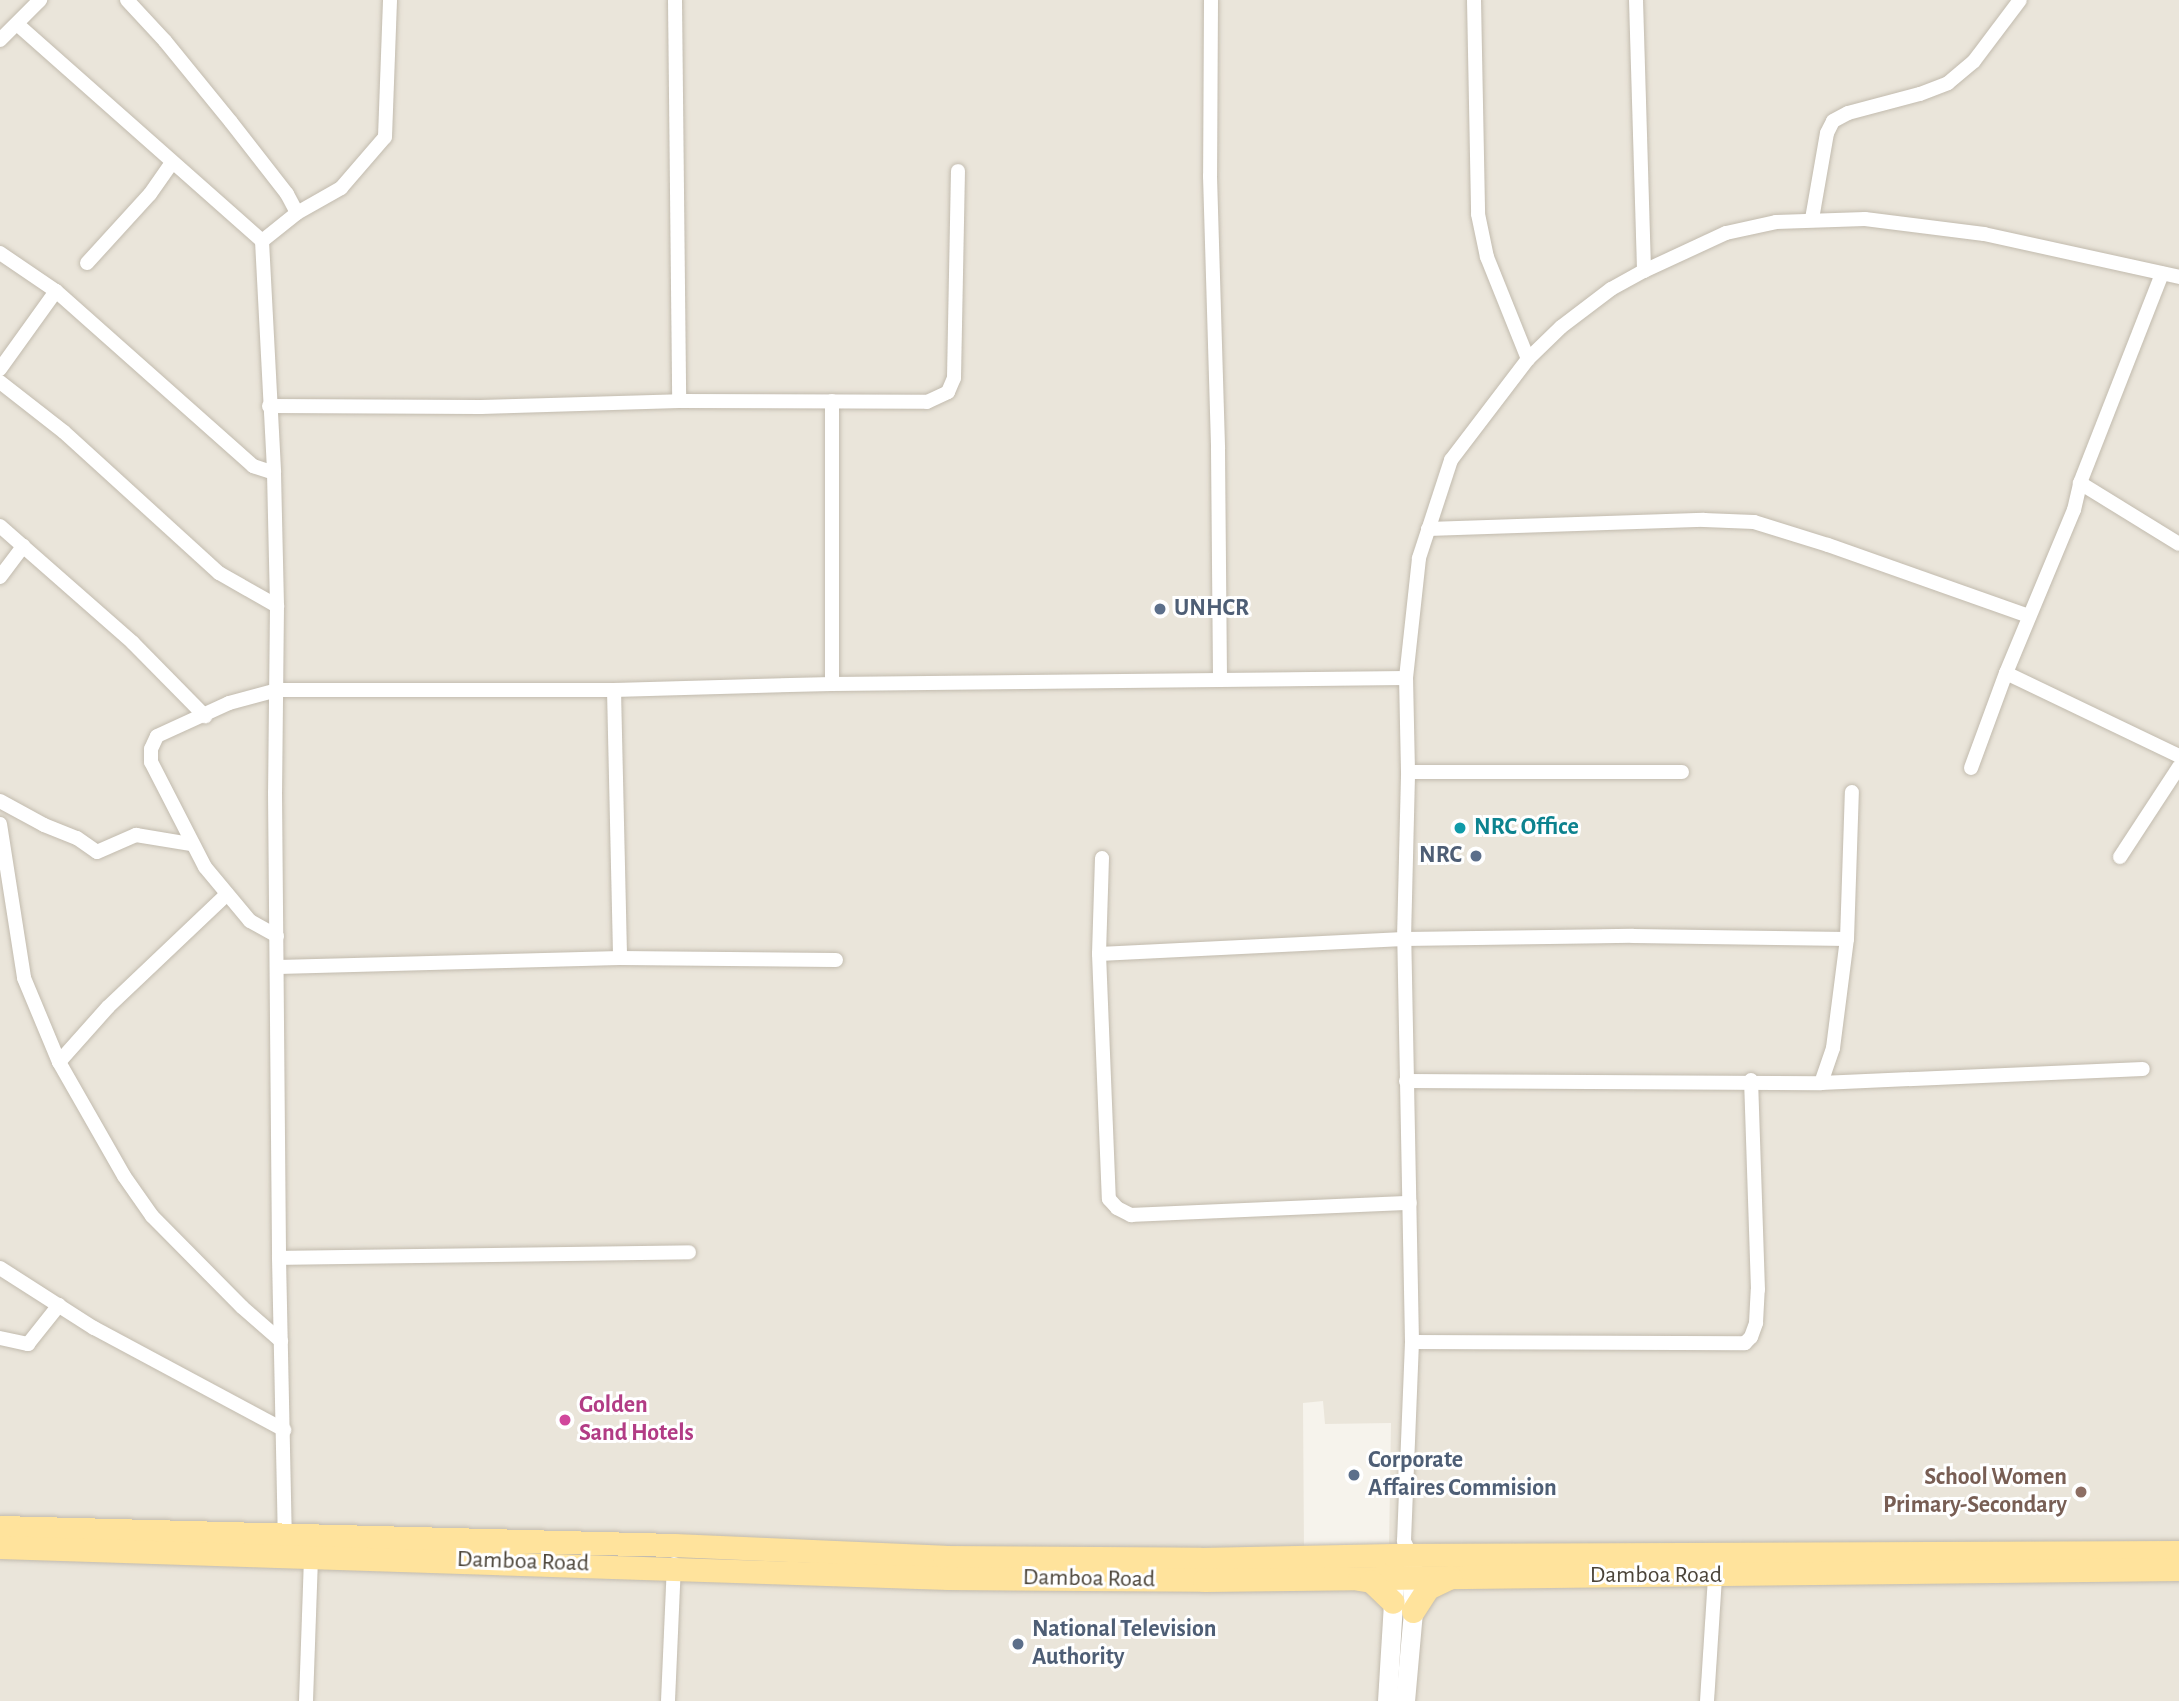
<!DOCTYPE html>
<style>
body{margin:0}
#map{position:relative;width:2179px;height:1701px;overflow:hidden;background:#f6f3ec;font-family:"Alegreya Sans",sans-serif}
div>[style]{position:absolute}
.residential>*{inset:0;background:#eae5da}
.roads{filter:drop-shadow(0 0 2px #c2bbae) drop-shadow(0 0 2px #c2bbae)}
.minor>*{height:14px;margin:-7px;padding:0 7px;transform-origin:7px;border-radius:7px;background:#fff}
.tertiary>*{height:19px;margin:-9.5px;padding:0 9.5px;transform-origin:9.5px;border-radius:9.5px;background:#fff}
.primary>*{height:23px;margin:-11.5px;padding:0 11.5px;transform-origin:11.5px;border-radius:11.5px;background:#ffe39c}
.dots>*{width:19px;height:19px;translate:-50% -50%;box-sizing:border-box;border:4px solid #fff;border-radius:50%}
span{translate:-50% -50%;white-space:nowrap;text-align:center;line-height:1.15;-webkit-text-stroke:6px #fff;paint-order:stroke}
.service-label{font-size:24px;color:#4e5e75;font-weight:700}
.left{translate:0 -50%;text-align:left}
.right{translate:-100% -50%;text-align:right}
.culture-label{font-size:24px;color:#0d838f;font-weight:700}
.hotel-label{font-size:24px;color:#b23c85;font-weight:700}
.education-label{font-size:24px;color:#785e54;font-weight:700}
.street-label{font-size:24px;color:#4b4439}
</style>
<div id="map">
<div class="residential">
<div style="clip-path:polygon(0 0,2179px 0,2179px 1543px,1389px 1547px,1391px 1423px,1325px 1424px,1323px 1401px,1303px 1403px,1304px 1550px,2179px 1561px,2179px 1701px,0 1701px)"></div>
</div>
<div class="roads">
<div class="minor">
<div style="left:127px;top:0;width:56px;rotate:47.2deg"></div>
<div style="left:165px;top:41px;width:104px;rotate:50.8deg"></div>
<div style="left:231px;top:122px;width:91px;rotate:52.1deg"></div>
<div style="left:287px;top:194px;width:21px;rotate:62deg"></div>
<div style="left:297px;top:213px;width:45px;rotate:141.3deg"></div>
<div style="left:262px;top:241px;width:232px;rotate:87deg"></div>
<div style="left:274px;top:473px;width:133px;rotate:88.7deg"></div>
<div style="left:277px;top:606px;width:186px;rotate:90.6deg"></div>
<div style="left:275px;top:792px;width:466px;rotate:89.5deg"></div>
<div style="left:279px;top:1258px;width:278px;rotate:88.8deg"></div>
<div style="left:675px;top:0;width:401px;rotate:89.4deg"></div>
<div style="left:1211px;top:0;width:176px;rotate:90.3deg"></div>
<div style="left:1210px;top:176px;width:273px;rotate:88.3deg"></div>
<div style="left:1218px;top:449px;width:231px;rotate:89.5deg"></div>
<div style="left:1474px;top:0;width:214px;rotate:88.9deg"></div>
<div style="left:1478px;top:214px;width:44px;rotate:78.2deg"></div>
<div style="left:1487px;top:257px;width:110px;rotate:68.1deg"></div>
<div style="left:1636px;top:0;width:271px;rotate:88.3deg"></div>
<div style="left:17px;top:24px;width:327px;rotate:41.5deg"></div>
<div style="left:0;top:40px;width:57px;rotate:-45deg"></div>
<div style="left:297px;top:213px;width:51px;rotate:-29.6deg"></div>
<div style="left:341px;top:188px;width:67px;rotate:-49.2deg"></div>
<div style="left:385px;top:137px;width:137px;rotate:-87.9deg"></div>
<div style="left:1812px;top:219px;width:87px;rotate:-80.1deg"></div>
<div style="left:1827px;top:133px;width:13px;rotate:-63deg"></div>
<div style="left:1833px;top:121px;width:17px;rotate:-28deg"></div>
<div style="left:1848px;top:113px;width:74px;rotate:-14.8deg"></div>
<div style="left:1920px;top:94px;width:30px;rotate:-21deg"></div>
<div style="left:1948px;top:83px;width:34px;rotate:-40deg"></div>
<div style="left:1974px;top:61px;width:76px;rotate:-53deg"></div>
<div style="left:0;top:253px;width:68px;rotate:34.2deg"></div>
<div style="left:56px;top:291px;width:264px;rotate:41.6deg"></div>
<div style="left:253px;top:466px;width:22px;rotate:18deg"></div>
<div style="left:87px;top:263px;width:93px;rotate:-47.6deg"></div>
<div style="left:150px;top:194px;width:38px;rotate:-55deg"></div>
<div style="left:0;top:369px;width:96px;rotate:-54.3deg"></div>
<div style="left:0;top:382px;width:81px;rotate:38deg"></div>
<div style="left:64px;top:432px;width:210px;rotate:42.3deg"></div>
<div style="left:219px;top:573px;width:67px;rotate:29.6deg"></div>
<div style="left:832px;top:401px;width:283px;rotate:90deg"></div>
<div style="left:269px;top:406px;width:212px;rotate:0.3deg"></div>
<div style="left:481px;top:407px;width:198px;rotate:-1.7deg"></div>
<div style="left:679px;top:401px;width:248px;rotate:0.2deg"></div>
<div style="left:927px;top:402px;width:23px;rotate:-25deg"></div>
<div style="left:948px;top:392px;width:15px;rotate:-67deg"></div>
<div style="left:954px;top:378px;width:207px;rotate:-88.9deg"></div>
<div style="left:2080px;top:483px;width:116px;rotate:31.6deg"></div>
<div style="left:0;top:526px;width:177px;rotate:41.3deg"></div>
<div style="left:133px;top:643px;width:103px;rotate:45.4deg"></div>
<div style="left:1428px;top:529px;width:276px;rotate:-1.9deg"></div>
<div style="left:1704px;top:520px;width:50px;rotate:2.3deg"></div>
<div style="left:1754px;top:522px;width:77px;rotate:17.3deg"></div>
<div style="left:1828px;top:545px;width:213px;rotate:19.5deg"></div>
<div style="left:0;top:577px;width:39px;rotate:-53deg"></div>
<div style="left:2006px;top:673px;width:192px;rotate:25.6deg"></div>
<div style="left:614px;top:690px;width:268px;rotate:88.7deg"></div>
<div style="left:1971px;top:768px;width:101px;rotate:-69.8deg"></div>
<div style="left:2006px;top:673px;width:177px;rotate:-67.4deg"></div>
<div style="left:2074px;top:510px;width:28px;rotate:-77deg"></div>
<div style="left:2080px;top:483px;width:225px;rotate:-68.6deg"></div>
<div style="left:1408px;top:772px;width:274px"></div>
<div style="left:0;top:801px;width:50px;rotate:28.6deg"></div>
<div style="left:44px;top:825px;width:35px;rotate:22deg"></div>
<div style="left:77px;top:838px;width:24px;rotate:35deg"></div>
<div style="left:97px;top:852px;width:43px;rotate:-23.6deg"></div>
<div style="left:136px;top:835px;width:56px;rotate:9.3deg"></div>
<div style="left:0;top:824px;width:156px;rotate:81.1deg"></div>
<div style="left:24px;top:978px;width:91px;rotate:67.4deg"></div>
<div style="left:59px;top:1062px;width:131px;rotate:60.3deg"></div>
<div style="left:124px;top:1176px;width:49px;rotate:55deg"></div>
<div style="left:152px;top:1216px;width:128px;rotate:45.3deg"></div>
<div style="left:242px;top:1307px;width:52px;rotate:41.1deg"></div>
<div style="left:2120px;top:857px;width:108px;rotate:-56.8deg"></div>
<div style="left:1102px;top:858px;width:96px;rotate:91.8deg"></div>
<div style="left:1099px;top:954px;width:245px;rotate:87.7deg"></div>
<div style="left:1109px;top:1199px;width:12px;rotate:48deg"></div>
<div style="left:1117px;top:1208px;width:16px;rotate:27deg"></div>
<div style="left:1131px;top:1215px;width:279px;rotate:-2.5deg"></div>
<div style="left:277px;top:936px;width:31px;rotate:-151deg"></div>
<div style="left:250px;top:921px;width:70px;rotate:-129.8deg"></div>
<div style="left:205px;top:867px;width:118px;rotate:-117.2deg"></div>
<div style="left:151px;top:762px;width:13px;rotate:-90deg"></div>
<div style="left:151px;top:749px;width:14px;rotate:-65deg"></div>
<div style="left:157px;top:736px;width:79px;rotate:-24.6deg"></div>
<div style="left:229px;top:703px;width:50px;rotate:-15.2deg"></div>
<div style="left:277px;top:690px;width:337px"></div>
<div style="left:614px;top:690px;width:218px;rotate:-1.6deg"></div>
<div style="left:832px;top:684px;width:574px;rotate:-0.6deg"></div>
<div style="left:1099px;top:954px;width:305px;rotate:-2.8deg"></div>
<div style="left:1404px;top:939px;width:229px;rotate:-0.8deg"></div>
<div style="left:1633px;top:936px;width:214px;rotate:0.8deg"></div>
<div style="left:278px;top:967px;width:342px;rotate:-1.5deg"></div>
<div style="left:620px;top:958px;width:216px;rotate:0.5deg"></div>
<div style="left:59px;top:1062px;width:74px;rotate:-48.3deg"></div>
<div style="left:108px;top:1007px;width:164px;rotate:-43.5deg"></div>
<div style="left:1406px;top:1081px;width:415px;rotate:0.3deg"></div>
<div style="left:1821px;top:1083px;width:322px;rotate:-2.5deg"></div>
<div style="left:1821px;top:1083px;width:37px;rotate:-71deg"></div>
<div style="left:1833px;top:1048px;width:110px;rotate:-82.7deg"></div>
<div style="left:1847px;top:939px;width:147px;rotate:-88.1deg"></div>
<div style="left:279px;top:1258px;width:410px;rotate:-0.8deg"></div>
<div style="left:0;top:1268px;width:112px;rotate:32.6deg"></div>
<div style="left:94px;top:1328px;width:216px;rotate:28.2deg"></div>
<div style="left:0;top:1338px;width:29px;rotate:12deg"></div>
<div style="left:28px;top:1344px;width:50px;rotate:-51.5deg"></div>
<div style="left:1412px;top:1342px;width:333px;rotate:0.2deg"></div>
<div style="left:1745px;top:1343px;width:8px;rotate:-45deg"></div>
<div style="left:1751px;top:1337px;width:15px;rotate:-70deg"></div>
<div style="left:1756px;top:1323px;width:33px;rotate:-87deg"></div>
<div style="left:1758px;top:1290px;width:210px;rotate:-91.9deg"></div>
<div style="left:1411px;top:1556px;width:17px;rotate:-115deg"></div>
<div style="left:1404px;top:1541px;width:199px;rotate:-87.7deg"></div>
<div style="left:1412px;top:1342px;width:403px;rotate:-91.1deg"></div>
<div style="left:1404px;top:939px;width:167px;rotate:-88.6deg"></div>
<div style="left:1408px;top:772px;width:94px;rotate:-91.2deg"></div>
<div style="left:1406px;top:678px;width:121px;rotate:-83.8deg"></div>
<div style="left:1419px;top:558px;width:103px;rotate:-71.9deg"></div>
<div style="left:1451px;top:460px;width:127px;rotate:-52.7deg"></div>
<div style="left:1528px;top:359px;width:46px;rotate:-44.1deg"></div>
<div style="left:1561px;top:327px;width:63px;rotate:-37.2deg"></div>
<div style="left:1611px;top:289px;width:38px;rotate:-29deg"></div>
<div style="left:1644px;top:271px;width:90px;rotate:-24.9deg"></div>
<div style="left:1726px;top:233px;width:51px;rotate:-12.4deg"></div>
<div style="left:1776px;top:222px;width:89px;rotate:-1.9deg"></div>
<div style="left:1865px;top:219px;width:120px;rotate:7.2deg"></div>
<div style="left:1984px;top:234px;width:200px;rotate:12.4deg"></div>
<div style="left:306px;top:1701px;width:143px;rotate:-88deg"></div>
<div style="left:668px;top:1701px;width:137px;rotate:-87.5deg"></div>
<div style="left:1707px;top:1701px;width:125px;rotate:-86.3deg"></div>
</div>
<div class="tertiary">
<div style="left:1387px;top:1701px;width:114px;rotate:-86.5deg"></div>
<div style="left:1405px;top:1701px;width:90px;rotate:-84.9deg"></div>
<div style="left:1413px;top:1611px;width:48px;rotate:-91.2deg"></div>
</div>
<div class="primary">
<div style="left:0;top:1527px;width:674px;rotate:1.53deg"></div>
<div style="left:674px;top:1545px;width:270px;rotate:2.5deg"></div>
<div style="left:944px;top:1557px;width:256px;rotate:0.4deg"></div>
<div style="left:1200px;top:1559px;width:193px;rotate:-1.2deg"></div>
<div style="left:1393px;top:1555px;width:786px;rotate:-0.22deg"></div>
<div style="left:0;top:1547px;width:949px;rotate:1.87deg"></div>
<div style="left:948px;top:1578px;width:256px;rotate:0.4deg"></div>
<div style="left:1204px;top:1580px;width:975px;rotate:-0.65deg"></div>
<div style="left:1359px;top:1579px;width:12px;rotate:9deg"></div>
<div style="left:1371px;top:1581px;width:30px;rotate:44deg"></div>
<div style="left:1413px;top:1611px;width:27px;rotate:-57deg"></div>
<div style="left:1428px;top:1588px;width:25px;rotate:-26deg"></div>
</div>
</div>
<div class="dots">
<div style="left:1160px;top:609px;background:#5c6f8a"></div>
<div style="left:1460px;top:828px;background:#0f9aa8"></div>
<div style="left:1476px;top:856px;background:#5c6f8a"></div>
<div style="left:565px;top:1420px;background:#d1479c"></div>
<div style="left:1354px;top:1475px;background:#5c6f8a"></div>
<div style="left:2081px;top:1492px;background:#8d6e63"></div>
<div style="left:1018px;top:1644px;background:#5c6f8a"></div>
</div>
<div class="service-label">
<span class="left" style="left:1174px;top:609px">UNHCR</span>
<span class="right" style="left:1462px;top:856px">NRC</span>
<span class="left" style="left:1368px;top:1475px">Corporate<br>Affaires Commision</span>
<span class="left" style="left:1032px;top:1644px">National Television<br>Authority</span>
</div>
<div class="culture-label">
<span class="left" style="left:1474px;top:828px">NRC Office</span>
</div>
<div class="hotel-label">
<span class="left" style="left:579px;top:1420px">Golden<br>Sand Hotels</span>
</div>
<div class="education-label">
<span class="right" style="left:2067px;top:1492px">School Women<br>Primary-Secondary</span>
</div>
<div class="street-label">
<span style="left:523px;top:1562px;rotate:2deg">Damboa Road</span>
<span style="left:1656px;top:1576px">Damboa Road</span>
<span style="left:1089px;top:1579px;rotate:1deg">Damboa Road</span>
</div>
</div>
